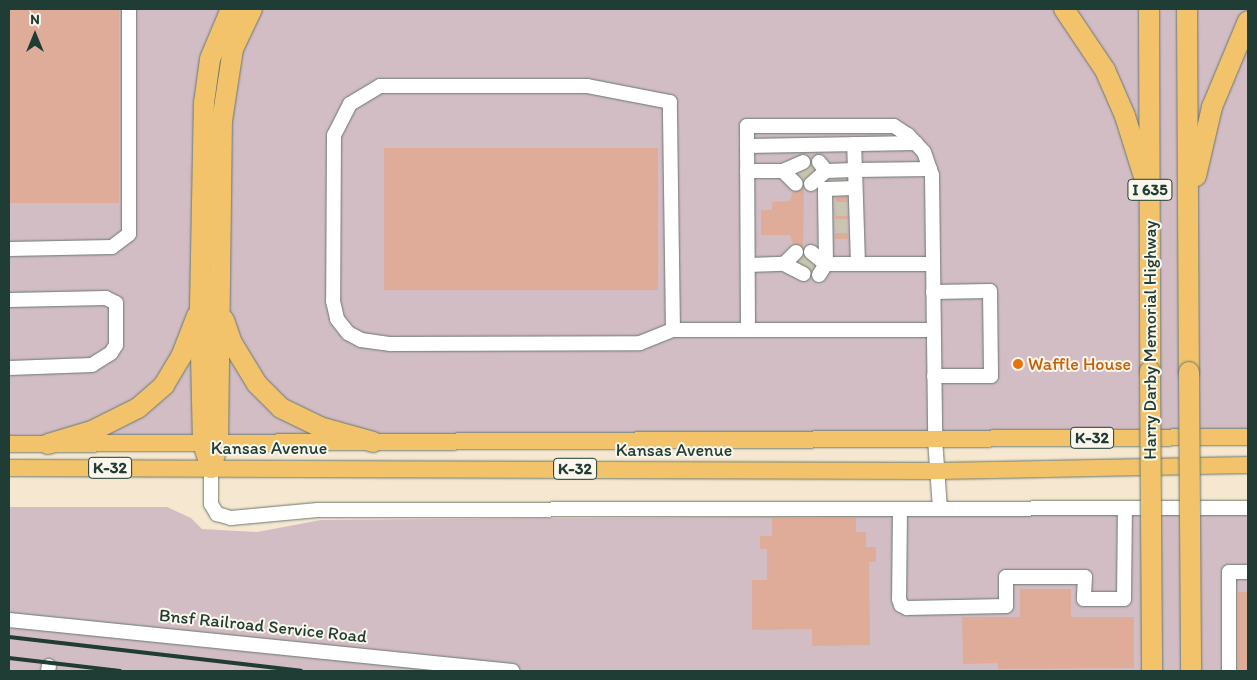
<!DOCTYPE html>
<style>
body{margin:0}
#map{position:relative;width:1257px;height:680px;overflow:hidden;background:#f5e7d0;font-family:Itim,sans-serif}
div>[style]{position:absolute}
.industrial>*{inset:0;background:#d2bdc5;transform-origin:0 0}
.building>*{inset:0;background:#dfac99;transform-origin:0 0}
.minor-tunnel>*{height:14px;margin-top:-7px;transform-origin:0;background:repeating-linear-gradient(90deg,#cac5b1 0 14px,transparent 0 21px)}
.roads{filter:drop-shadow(0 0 1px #6a786b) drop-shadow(0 0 1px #6a786b)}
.minor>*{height:14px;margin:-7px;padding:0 7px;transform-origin:7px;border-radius:7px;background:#fff}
.major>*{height:16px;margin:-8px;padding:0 8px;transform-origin:8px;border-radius:8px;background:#f2c36a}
.highway>*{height:20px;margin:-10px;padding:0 10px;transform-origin:10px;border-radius:10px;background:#f2c36a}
.rail>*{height:4px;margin:-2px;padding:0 2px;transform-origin:2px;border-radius:2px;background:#1f3d34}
.bridges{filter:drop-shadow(0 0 1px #6a786b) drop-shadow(0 0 1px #6a786b)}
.highway-bridge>*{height:20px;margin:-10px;padding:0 10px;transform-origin:10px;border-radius:10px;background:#f2c36a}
.dots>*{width:14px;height:14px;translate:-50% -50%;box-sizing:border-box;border:2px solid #fbf7ec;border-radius:50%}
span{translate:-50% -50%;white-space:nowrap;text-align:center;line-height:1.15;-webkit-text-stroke:4px #fbf7ec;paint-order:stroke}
.shield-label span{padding:1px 4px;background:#fbf7ec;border:1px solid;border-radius:4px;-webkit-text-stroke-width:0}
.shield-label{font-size:16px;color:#1f3d34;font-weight:700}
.street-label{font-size:18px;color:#1f3d34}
.food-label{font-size:18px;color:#c56008}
.left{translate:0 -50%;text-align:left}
.frame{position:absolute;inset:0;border:10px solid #1f3d34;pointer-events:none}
.north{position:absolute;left:10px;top:10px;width:50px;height:50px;-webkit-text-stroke:4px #fbf7ec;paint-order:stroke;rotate:0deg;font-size:14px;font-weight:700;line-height:20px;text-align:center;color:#1f3d34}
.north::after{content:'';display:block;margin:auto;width:18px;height:22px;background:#1f3d34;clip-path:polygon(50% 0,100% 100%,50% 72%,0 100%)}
</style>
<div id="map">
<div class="industrial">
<div style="left:9px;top:9px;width:1239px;height:431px"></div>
<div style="clip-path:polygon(9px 507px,167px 507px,191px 518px,202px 529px,257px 532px,321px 520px,1248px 513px,1248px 671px,9px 671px)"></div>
</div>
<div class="building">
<div style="left:9px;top:9px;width:110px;height:194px"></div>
<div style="left:658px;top:148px;width:142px;height:274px;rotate:90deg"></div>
<div style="clip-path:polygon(804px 188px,803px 248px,793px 244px,790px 235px,761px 235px,761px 210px,772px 210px,772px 202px,790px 201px,793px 192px)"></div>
<div style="clip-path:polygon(836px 197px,847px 197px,848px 239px,835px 239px)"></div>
<div style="clip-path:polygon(772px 518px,856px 518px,856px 532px,866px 532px,866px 547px,876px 547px,876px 562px,869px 562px,870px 645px,812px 646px,812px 629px,752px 630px,752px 580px,767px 580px,767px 549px,760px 549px,760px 536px,772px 536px)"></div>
<div style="clip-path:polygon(1020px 589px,1071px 589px,1071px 617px,1134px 617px,1134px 668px,998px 669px,998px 663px,963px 664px,962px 617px,1020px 617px)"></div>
<div style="left:1238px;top:592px;width:10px;height:79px"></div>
</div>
<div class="minor-tunnel">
<div style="left:800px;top:171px;width:16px"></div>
<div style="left:836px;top:209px;width:12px"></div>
<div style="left:835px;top:226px;width:13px"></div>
<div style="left:800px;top:264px;width:16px"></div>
</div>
<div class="roads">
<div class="minor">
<div style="left:747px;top:146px;width:169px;rotate:-1deg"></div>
<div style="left:819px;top:162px;width:11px;rotate:52deg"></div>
<div style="left:826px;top:171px;width:29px;rotate:-2deg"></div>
<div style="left:855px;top:170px;width:26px;rotate:-92deg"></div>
<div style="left:747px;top:171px;width:36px"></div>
<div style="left:783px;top:171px;width:22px;rotate:-24deg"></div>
<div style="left:783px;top:171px;width:18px;rotate:45deg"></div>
<div style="left:811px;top:184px;width:20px;rotate:-41deg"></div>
<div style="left:9px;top:249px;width:103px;rotate:-1.1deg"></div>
<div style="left:112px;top:247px;width:21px;rotate:-37deg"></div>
<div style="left:129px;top:234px;width:225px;rotate:-90deg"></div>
<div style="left:811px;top:252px;width:19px;rotate:39deg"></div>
<div style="left:826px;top:264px;width:107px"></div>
<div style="left:784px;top:264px;width:22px;rotate:27deg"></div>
<div style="left:858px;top:264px;width:94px;rotate:-91.8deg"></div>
<div style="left:855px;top:170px;width:75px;rotate:-0.8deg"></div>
<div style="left:748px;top:265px;width:36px;rotate:-2deg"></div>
<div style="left:784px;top:264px;width:17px;rotate:-45deg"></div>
<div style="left:819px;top:275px;width:13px;rotate:-58deg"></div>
<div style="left:826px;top:264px;width:75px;rotate:-90.8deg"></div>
<div style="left:825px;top:189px;width:30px;rotate:-2deg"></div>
<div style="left:933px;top:292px;width:57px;rotate:-1deg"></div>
<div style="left:990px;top:291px;width:85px;rotate:89.3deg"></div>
<div style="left:991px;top:376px;width:57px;rotate:180deg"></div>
<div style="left:9px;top:300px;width:97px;rotate:-1.2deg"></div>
<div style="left:106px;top:298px;width:11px;rotate:27deg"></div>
<div style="left:116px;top:303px;width:42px;rotate:90deg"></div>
<div style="left:116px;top:345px;width:9px;rotate:122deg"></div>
<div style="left:111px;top:353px;width:22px;rotate:148deg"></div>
<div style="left:92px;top:365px;width:83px;rotate:177.9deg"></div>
<div style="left:673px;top:330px;width:228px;rotate:-90.8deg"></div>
<div style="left:670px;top:102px;width:85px;rotate:-169.1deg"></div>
<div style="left:587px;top:86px;width:207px;rotate:180deg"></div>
<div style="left:380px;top:86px;width:35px;rotate:149deg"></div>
<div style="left:350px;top:104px;width:35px;rotate:117deg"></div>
<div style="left:334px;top:135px;width:166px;rotate:90.3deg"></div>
<div style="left:333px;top:301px;width:18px;rotate:77deg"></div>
<div style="left:337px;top:319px;width:18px;rotate:52deg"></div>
<div style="left:348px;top:333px;width:15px;rotate:28deg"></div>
<div style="left:361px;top:340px;width:30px;rotate:8deg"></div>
<div style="left:391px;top:344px;width:249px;rotate:-0.2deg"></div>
<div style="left:640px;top:343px;width:35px;rotate:-22deg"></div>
<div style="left:673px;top:330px;width:75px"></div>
<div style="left:933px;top:330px;width:185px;rotate:180deg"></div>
<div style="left:748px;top:330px;width:204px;rotate:-90.3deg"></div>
<div style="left:747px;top:126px;width:147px"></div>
<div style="left:894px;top:126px;width:17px;rotate:33deg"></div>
<div style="left:908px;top:135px;width:23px;rotate:47deg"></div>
<div style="left:924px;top:152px;width:24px;rotate:71deg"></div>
<div style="left:932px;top:175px;width:264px;rotate:89.3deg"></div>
<div style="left:935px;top:439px;width:69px;rotate:85.9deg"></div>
<div style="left:211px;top:468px;width:36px;rotate:90deg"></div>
<div style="left:211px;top:504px;width:12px;rotate:59deg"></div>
<div style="left:217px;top:514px;width:15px;rotate:16deg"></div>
<div style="left:231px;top:518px;width:87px;rotate:-5.3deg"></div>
<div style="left:318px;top:510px;width:930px;rotate:-0.12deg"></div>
<div style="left:900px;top:509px;width:90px;rotate:90.6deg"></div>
<div style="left:899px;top:599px;width:6px;rotate:72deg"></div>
<div style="left:901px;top:605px;width:7px;rotate:27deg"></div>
<div style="left:907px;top:608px;width:99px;rotate:-1.2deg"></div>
<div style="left:1006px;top:606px;width:29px;rotate:-90deg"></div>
<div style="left:1006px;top:577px;width:79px"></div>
<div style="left:1085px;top:577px;width:22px;rotate:93deg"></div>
<div style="left:1084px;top:599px;width:40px"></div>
<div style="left:1124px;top:599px;width:91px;rotate:-89.4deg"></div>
<div style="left:9px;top:620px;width:506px;rotate:5.79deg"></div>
<div style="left:48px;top:671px;width:5px;rotate:-79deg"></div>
<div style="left:1229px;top:671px;width:99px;rotate:-90deg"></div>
<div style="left:1229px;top:572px;width:19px"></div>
</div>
<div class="major">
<div style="left:9px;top:444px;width:1239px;rotate:-0.32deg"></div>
<div style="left:9px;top:468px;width:929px;rotate:0.19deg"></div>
<div style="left:938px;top:471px;width:310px;rotate:-1.1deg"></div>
</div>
<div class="highway">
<div style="left:1064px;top:9px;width:73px;rotate:56.1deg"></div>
<div style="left:1105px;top:70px;width:50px;rotate:66.5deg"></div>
<div style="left:1125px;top:116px;width:64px;rotate:72.7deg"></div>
<div style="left:1149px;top:9px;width:362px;rotate:89.8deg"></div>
<div style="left:1187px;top:9px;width:363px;rotate:89.7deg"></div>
<div style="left:1196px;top:176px;width:71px;rotate:-76.9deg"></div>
<div style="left:1212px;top:107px;width:93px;rotate:-67.3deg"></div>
<div style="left:224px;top:320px;width:24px;rotate:71deg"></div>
<div style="left:232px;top:343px;width:48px;rotate:58.6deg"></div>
<div style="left:257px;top:384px;width:34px;rotate:45deg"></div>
<div style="left:281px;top:408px;width:43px;rotate:26deg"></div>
<div style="left:320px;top:427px;width:55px;rotate:15.8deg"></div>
<div style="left:48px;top:444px;width:46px;rotate:-16.5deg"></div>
<div style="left:92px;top:431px;width:51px;rotate:-26.6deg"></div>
<div style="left:138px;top:408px;width:35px;rotate:-41deg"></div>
<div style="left:164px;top:385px;width:33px;rotate:-59deg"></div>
<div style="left:181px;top:357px;width:44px;rotate:-68.7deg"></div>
<div style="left:211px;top:468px;width:25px;rotate:-74deg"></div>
<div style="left:218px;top:444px;width:323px;rotate:-89.3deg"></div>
<div style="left:222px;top:121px;width:73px;rotate:-81.3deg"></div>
<div style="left:233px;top:49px;width:44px;rotate:-64.6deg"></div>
<div style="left:211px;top:468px;width:25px;rotate:-108deg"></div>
<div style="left:203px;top:444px;width:137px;rotate:-91.3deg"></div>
<div style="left:200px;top:307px;width:204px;rotate:-88.9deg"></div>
<div style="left:204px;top:103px;width:44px;rotate:-82.2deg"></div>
<div style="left:210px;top:59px;width:54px;rotate:-67.2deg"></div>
</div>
</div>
<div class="rail">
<div style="left:9px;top:637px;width:294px;rotate:6.6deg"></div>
<div style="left:9px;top:658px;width:112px;rotate:6.7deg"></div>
</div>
<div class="bridges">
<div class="highway-bridge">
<div style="left:1150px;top:371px;width:300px;rotate:89.6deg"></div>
<div style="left:1189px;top:372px;width:299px;rotate:89.6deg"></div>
</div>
</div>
<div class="dots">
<div style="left:1018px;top:364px;background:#e8710a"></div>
</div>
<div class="shield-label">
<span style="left:1150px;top:190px">I 635</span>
<span style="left:1092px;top:438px">K-32</span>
<span style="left:110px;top:468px">K-32</span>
<span style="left:575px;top:469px">K-32</span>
</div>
<div class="street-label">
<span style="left:1150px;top:340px;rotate:-90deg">Harry Darby Memorial Highway</span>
<span style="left:269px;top:448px">Kansas Avenue</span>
<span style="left:674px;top:450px">Kansas Avenue</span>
<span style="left:263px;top:626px;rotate:6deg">Bnsf Railroad Service Road</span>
</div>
<div class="food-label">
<span class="left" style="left:1028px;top:364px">Waffle House</span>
</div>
<div class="frame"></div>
<div class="north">N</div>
</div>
